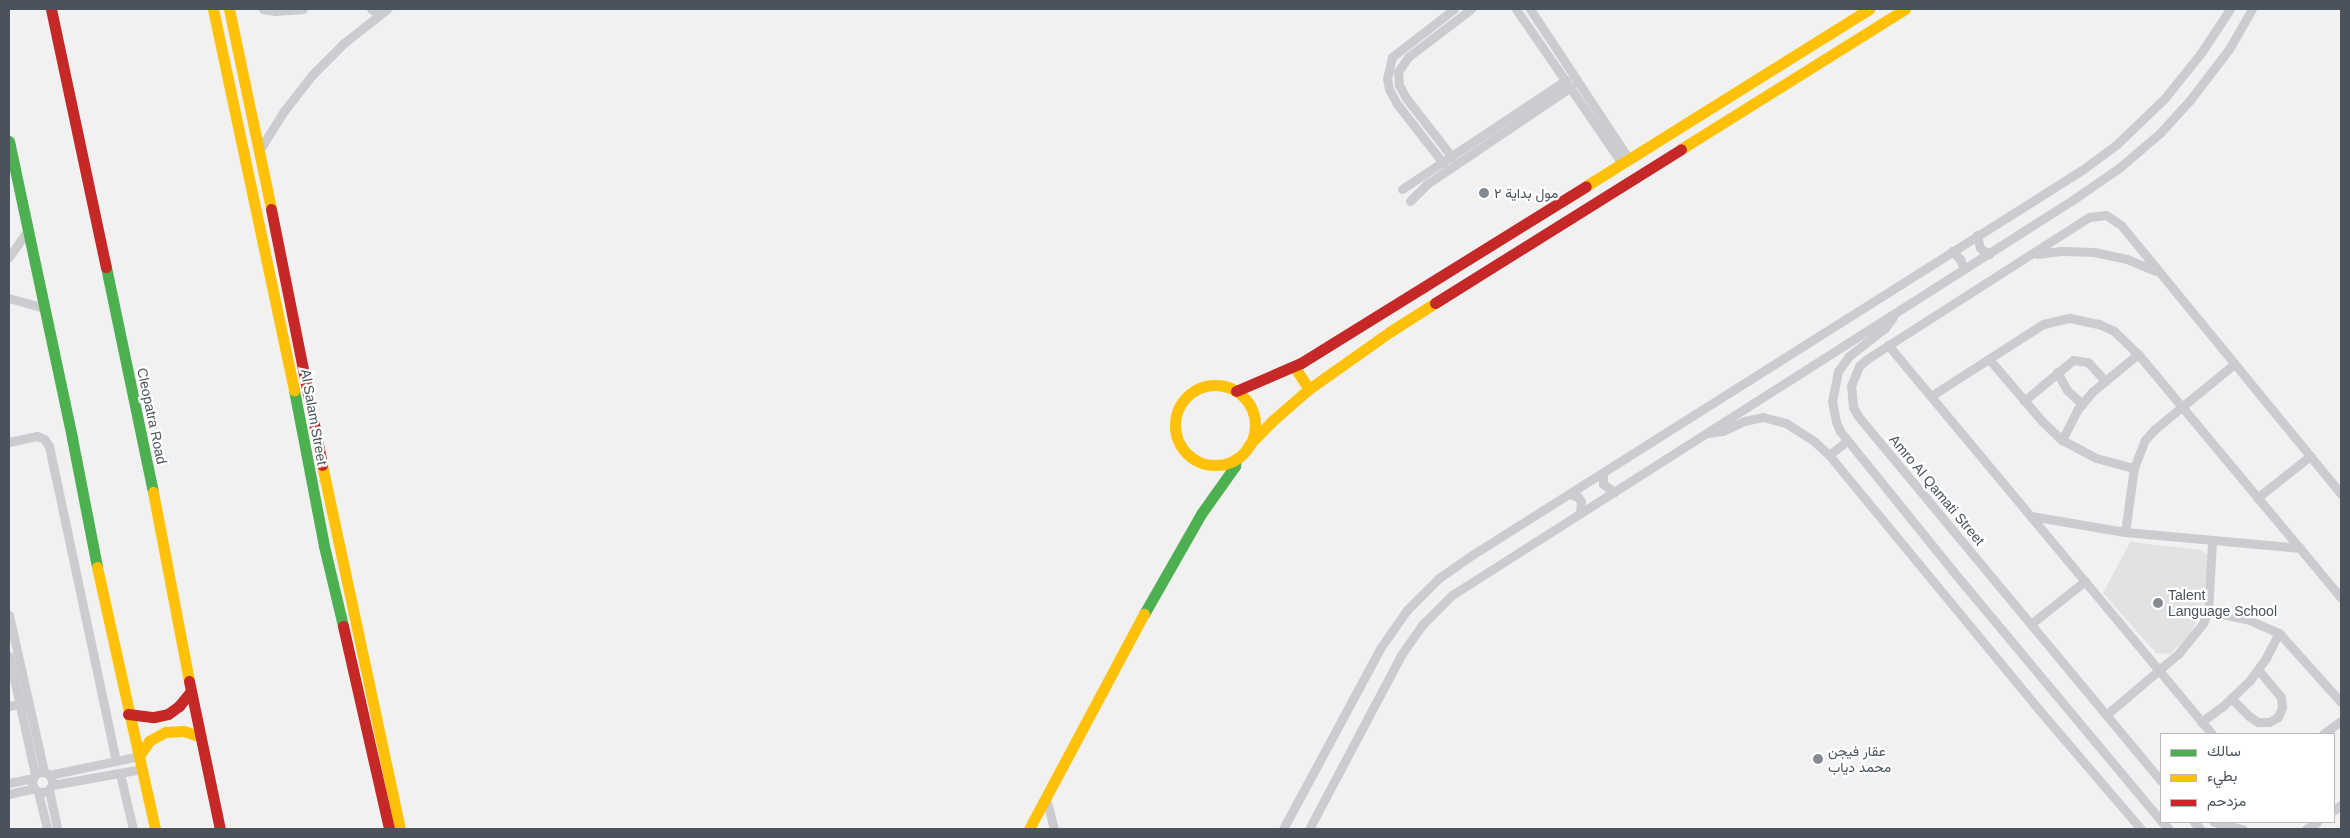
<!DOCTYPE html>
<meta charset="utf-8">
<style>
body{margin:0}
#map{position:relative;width:2350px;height:838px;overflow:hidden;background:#f1f1f1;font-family:Helvetica,Vazirmatn,sans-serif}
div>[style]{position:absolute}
.education>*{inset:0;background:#e3e2e2}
.street>*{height:9px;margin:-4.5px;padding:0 4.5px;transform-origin:4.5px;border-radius:4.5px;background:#cbcccf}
.street>.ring{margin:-4.5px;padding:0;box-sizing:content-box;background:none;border:9px solid #cbcccf;border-radius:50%}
.fast>*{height:11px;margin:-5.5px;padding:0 5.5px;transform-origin:5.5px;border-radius:5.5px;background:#4caf50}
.slow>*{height:11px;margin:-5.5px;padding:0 5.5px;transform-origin:5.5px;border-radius:5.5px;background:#ffc107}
.slow>.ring{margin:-5.5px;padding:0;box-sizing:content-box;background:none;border:11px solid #ffc107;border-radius:50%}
.jam>*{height:11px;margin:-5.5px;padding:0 5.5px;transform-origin:5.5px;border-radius:5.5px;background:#c62828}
.dots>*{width:14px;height:14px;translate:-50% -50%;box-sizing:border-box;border:2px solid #fff;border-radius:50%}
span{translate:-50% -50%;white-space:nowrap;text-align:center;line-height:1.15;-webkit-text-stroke:4.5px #fff;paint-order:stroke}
.poi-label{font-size:14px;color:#4a525b}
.left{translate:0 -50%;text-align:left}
.street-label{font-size:14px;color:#4a525b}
.frame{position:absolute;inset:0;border:10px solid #4a525b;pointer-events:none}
.legend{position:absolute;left:2160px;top:733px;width:175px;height:90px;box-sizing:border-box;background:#fff;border:1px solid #b7babd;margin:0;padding:6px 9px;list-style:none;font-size:15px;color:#4a525b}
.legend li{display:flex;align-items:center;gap:10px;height:25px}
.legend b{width:25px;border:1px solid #b7babd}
</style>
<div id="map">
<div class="education">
<div style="clip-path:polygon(2130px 542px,2202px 550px,2207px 555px,2208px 563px,2202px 609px,2190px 635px,2170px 654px,2156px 653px,2103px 593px)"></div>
</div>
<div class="street">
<div style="left:263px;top:9px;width:12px;rotate:9deg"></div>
<div style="left:275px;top:11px;width:28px;rotate:-4deg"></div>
<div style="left:371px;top:9px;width:9px;rotate:32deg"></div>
<div style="left:1516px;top:9px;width:187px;rotate:55.5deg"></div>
<div style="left:1530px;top:9px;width:180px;rotate:56.6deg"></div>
<div style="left:260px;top:149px;width:45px;rotate:-57.7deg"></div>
<div style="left:284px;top:111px;width:46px;rotate:-52.1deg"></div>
<div style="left:312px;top:75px;width:45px;rotate:-45deg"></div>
<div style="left:344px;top:43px;width:55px;rotate:-38.3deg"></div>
<div style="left:1452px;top:157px;width:75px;rotate:-127.9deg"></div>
<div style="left:1406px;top:98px;width:15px;rotate:-118deg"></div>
<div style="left:1399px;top:85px;width:13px;rotate:-94deg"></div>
<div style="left:1398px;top:72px;width:18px;rotate:-56deg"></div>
<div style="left:1408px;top:57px;width:79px;rotate:-37.3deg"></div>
<div style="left:1443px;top:163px;width:75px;rotate:-127.9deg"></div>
<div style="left:1397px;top:104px;width:17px;rotate:-118deg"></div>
<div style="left:1389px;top:89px;width:10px;rotate:-101deg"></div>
<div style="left:1387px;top:79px;width:23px;rotate:-77deg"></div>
<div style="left:1392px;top:57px;width:78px;rotate:-37.7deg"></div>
<div style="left:1402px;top:189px;width:197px;rotate:-33.6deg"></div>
<div style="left:1410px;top:201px;width:24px;rotate:-45deg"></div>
<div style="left:1427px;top:184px;width:174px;rotate:-34deg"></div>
<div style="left:1977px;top:235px;width:13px;rotate:77deg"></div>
<div style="left:1980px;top:248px;width:11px;rotate:34deg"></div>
<div style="left:1952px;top:251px;width:11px;rotate:45deg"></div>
<div style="left:1960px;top:259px;width:11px;rotate:68deg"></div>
<div style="left:2037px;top:254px;width:26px;rotate:-7deg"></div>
<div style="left:2063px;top:251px;width:31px;rotate:2deg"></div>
<div style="left:2094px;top:252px;width:34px;rotate:12deg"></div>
<div style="left:2127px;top:259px;width:30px;rotate:23deg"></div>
<div style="left:9px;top:257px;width:33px;rotate:-55deg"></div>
<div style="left:9px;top:298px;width:37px;rotate:16deg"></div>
<div style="left:1893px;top:317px;width:14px;rotate:126deg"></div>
<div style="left:1885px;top:328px;width:46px;rotate:142.1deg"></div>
<div style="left:1849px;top:356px;width:19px;rotate:126deg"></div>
<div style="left:1838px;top:371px;width:31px;rotate:101deg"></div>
<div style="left:1832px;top:401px;width:21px;rotate:79deg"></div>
<div style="left:1836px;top:422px;width:10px;rotate:66deg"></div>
<div style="left:1840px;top:431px;width:179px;rotate:51.1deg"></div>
<div style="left:1952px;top:570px;width:327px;rotate:50.2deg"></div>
<div style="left:1888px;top:345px;width:506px;rotate:50.21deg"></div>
<div style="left:1989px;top:359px;width:82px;rotate:49.5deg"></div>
<div style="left:2042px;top:421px;width:28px;rotate:44deg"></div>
<div style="left:2062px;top:440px;width:38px;rotate:28deg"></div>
<div style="left:2096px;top:458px;width:39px;rotate:15deg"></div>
<div style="left:2057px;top:372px;width:21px;rotate:61deg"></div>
<div style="left:2067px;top:390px;width:21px;rotate:43deg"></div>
<div style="left:1931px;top:396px;width:133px;rotate:-32.7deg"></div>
<div style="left:2043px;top:324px;width:28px;rotate:-13deg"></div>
<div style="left:2070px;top:318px;width:30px;rotate:12deg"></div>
<div style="left:2099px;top:324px;width:17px;rotate:25deg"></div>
<div style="left:2114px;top:331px;width:33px;rotate:44deg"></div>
<div style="left:2138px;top:354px;width:317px;rotate:50.2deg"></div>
<div style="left:2024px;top:401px;width:64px;rotate:-39.9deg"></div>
<div style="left:2073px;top:360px;width:15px;rotate:8deg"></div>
<div style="left:2088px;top:362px;width:25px;rotate:48deg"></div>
<div style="left:1708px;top:433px;width:15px;rotate:-8deg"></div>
<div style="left:1723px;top:431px;width:23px;rotate:-25deg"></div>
<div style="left:1744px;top:421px;width:19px;rotate:-12deg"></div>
<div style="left:1763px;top:417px;width:24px;rotate:15deg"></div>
<div style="left:1786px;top:423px;width:35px;rotate:33deg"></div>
<div style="left:1815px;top:442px;width:19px;rotate:43deg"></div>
<div style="left:1829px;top:455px;width:324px;rotate:50.5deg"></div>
<div style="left:2035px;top:705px;width:163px;rotate:49.5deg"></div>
<div style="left:2062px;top:440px;width:34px;rotate:-63deg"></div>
<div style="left:2077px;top:410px;width:23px;rotate:-50deg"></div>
<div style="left:2092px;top:392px;width:60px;rotate:-39.6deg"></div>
<div style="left:9px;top:442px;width:29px;rotate:-12deg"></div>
<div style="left:37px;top:436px;width:8px;rotate:23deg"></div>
<div style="left:44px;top:439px;width:9px;rotate:54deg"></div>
<div style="left:49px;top:446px;width:322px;rotate:78deg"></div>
<div style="left:1829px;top:455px;width:23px;rotate:-38deg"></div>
<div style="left:1603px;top:473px;width:11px;rotate:90deg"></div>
<div style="left:1603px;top:484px;width:14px;rotate:36deg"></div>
<div style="left:1570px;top:494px;width:9px;rotate:21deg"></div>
<div style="left:1578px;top:497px;width:5px;rotate:53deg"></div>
<div style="left:1581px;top:501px;width:11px;rotate:95deg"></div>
<div style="left:2257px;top:498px;width:68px;rotate:-38.4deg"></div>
<div style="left:2031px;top:516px;width:95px;rotate:9.7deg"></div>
<div style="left:2125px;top:532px;width:176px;rotate:5.2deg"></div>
<div style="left:2125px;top:532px;width:65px;rotate:-82deg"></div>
<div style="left:2134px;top:468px;width:30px;rotate:-69deg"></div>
<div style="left:2145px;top:440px;width:15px;rotate:-48deg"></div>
<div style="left:2155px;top:429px;width:102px;rotate:-39.4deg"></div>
<div style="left:2208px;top:611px;width:40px;rotate:12deg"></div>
<div style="left:2247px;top:619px;width:35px;rotate:24deg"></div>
<div style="left:2279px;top:633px;width:93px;rotate:48.1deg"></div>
<div style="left:9px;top:615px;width:161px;rotate:77.4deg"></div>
<div style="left:2031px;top:624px;width:69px;rotate:-38.5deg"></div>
<div style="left:9px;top:656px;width:121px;rotate:77.6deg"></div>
<div style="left:2232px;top:699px;width:24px;rotate:45deg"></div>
<div style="left:2249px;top:716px;width:11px;rotate:34deg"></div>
<div style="left:2258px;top:722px;width:11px"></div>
<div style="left:2269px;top:722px;width:10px;rotate:-29deg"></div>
<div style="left:2278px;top:717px;width:11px;rotate:-68deg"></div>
<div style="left:2282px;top:707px;width:10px;rotate:-96deg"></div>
<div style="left:2281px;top:697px;width:35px;rotate:-130deg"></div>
<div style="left:9px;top:706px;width:15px;rotate:-11deg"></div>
<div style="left:2106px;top:715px;width:96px;rotate:-40.3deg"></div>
<div style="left:2179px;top:653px;width:38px;rotate:-51deg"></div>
<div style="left:2203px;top:623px;width:13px;rotate:-67deg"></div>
<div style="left:2208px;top:611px;width:70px;rotate:-86.7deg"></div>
<div style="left:2201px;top:722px;width:26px;rotate:-36deg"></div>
<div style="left:2222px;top:707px;width:39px;rotate:-44deg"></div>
<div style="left:2250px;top:680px;width:27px;rotate:-54deg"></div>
<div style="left:2266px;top:658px;width:28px;rotate:-63deg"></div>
<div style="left:2323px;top:734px;width:22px;rotate:-36deg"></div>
<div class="ring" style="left:32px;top:772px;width:11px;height:11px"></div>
<div style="left:120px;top:774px;width:57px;rotate:76.7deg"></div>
<div style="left:49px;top:775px;width:92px;rotate:-11.9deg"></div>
<div style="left:2161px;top:781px;width:474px;rotate:-129.7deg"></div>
<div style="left:1858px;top:416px;width:10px;rotate:-119deg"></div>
<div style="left:1853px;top:407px;width:21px;rotate:-95deg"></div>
<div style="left:1851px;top:386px;width:22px;rotate:-68deg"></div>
<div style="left:1859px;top:366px;width:11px;rotate:-41deg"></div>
<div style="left:1867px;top:359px;width:264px;rotate:-32.6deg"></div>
<div style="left:2089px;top:217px;width:17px;rotate:-7deg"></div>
<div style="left:2106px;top:215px;width:18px;rotate:34deg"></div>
<div style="left:2121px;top:225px;width:348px;rotate:50.7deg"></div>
<div style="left:9px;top:783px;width:25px;rotate:-12deg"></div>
<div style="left:52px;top:785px;width:91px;rotate:-10.1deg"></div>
<div style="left:49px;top:790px;width:40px;rotate:78deg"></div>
<div style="left:38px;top:792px;width:38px;rotate:76deg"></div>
<div style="left:9px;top:794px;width:26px;rotate:-13deg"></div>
<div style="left:1046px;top:799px;width:31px;rotate:75deg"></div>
<div style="left:2334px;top:810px;width:9px;rotate:-36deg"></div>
<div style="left:2162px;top:822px;width:10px;rotate:45deg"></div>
<div style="left:2194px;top:822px;width:9px;rotate:49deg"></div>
<div style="left:2214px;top:822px;width:30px;rotate:14deg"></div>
<div style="left:1283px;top:829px;width:207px;rotate:-61.7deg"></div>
<div style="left:1381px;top:647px;width:45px;rotate:-54.9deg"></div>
<div style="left:1407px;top:610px;width:45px;rotate:-45deg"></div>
<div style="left:1439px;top:578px;width:40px;rotate:-34.9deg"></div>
<div style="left:1472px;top:555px;width:721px;rotate:-32.26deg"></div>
<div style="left:2082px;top:170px;width:44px;rotate:-36.6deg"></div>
<div style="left:2117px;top:144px;width:65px;rotate:-43.8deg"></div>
<div style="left:2164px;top:99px;width:59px;rotate:-51.2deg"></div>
<div style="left:2201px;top:53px;width:53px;rotate:-56.6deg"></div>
<div style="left:1309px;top:829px;width:197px;rotate:-62.1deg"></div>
<div style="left:1401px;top:655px;width:35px;rotate:-55deg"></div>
<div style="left:1421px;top:626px;width:44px;rotate:-45deg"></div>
<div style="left:1452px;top:595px;width:737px;rotate:-32.48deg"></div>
<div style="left:2074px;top:199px;width:55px;rotate:-34.6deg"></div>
<div style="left:2119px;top:168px;width:54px;rotate:-40.5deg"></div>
<div style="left:2160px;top:133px;width:45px;rotate:-47.7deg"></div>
<div style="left:2190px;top:100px;width:64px;rotate:-52.6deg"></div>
<div style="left:2229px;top:49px;width:46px;rotate:-60.1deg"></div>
<div style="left:2306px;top:829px;width:13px;rotate:-32deg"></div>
</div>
<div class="fast">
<div style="left:9px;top:141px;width:304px;rotate:78deg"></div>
<div style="left:72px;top:438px;width:131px;rotate:79deg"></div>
<div style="left:106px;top:267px;width:230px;rotate:78.2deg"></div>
<div style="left:294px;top:390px;width:159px;rotate:79.1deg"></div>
<div style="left:324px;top:546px;width:82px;rotate:76.6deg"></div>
<div style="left:1144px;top:614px;width:115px;rotate:-60.3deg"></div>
<div style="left:1201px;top:514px;width:59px;rotate:-54.7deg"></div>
<div style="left:1235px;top:466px;width:7px;rotate:-82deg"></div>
</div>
<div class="slow">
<div style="left:213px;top:9px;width:390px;rotate:78deg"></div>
<div style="left:229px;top:9px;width:204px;rotate:78.1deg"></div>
<div style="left:1681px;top:149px;width:264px;rotate:-32deg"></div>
<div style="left:1586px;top:186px;width:334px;rotate:-32deg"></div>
<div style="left:1294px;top:366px;width:27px;rotate:57deg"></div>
<div class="ring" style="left:1175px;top:385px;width:69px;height:69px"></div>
<div style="left:1248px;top:446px;width:33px;rotate:-46deg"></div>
<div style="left:1271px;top:422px;width:50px;rotate:-41deg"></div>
<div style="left:1309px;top:389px;width:100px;rotate:-35.3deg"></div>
<div style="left:1391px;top:331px;width:52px;rotate:-32.5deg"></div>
<div style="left:322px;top:465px;width:372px;rotate:77.9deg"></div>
<div style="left:153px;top:492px;width:192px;rotate:79.2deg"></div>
<div style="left:97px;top:567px;width:268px;rotate:77.5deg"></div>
<div style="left:139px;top:756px;width:18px;rotate:-56deg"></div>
<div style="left:149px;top:741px;width:18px;rotate:-29deg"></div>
<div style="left:165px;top:732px;width:19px;rotate:-3deg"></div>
<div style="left:184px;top:731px;width:18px;rotate:19deg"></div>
<div style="left:1029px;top:829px;width:244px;rotate:-61.9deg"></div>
</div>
<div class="jam">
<div style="left:51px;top:9px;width:264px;rotate:78deg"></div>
<div style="left:271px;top:209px;width:261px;rotate:78.7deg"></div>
<div style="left:1435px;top:303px;width:290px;rotate:-32deg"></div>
<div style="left:1236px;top:391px;width:71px;rotate:-23.3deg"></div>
<div style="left:1301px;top:363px;width:335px;rotate:-31.8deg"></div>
<div style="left:343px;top:626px;width:208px;rotate:77.2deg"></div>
<div style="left:189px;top:681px;width:151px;rotate:78.2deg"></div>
<div style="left:128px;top:714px;width:26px;rotate:7deg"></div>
<div style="left:154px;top:717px;width:14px;rotate:-12deg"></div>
<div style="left:168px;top:714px;width:14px;rotate:-36deg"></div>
<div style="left:179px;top:706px;width:19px;rotate:-51deg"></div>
</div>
<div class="dots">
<div style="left:1484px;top:193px;background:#848a90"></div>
<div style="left:2158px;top:603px;background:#848a90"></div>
<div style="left:1818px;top:759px;background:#848a90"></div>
</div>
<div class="poi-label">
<span class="left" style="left:1494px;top:193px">مول بداية ۲</span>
<span class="left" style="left:2168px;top:603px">Talent<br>Language School</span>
<span class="left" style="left:1828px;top:759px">عقار فيجن<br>محمد دياب</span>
</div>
<div class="street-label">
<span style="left:152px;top:416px;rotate:78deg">Cleopatra Road</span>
<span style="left:314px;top:417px;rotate:80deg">Al Salam Street</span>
<span style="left:1937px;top:490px;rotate:50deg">Amro Al Qamati Street</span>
</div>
<div class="frame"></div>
<ul class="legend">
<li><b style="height:6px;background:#4caf50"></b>سالك</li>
<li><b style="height:6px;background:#ffc107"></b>بطيء</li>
<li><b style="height:6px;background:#c62828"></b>مزدحم</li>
</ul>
</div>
